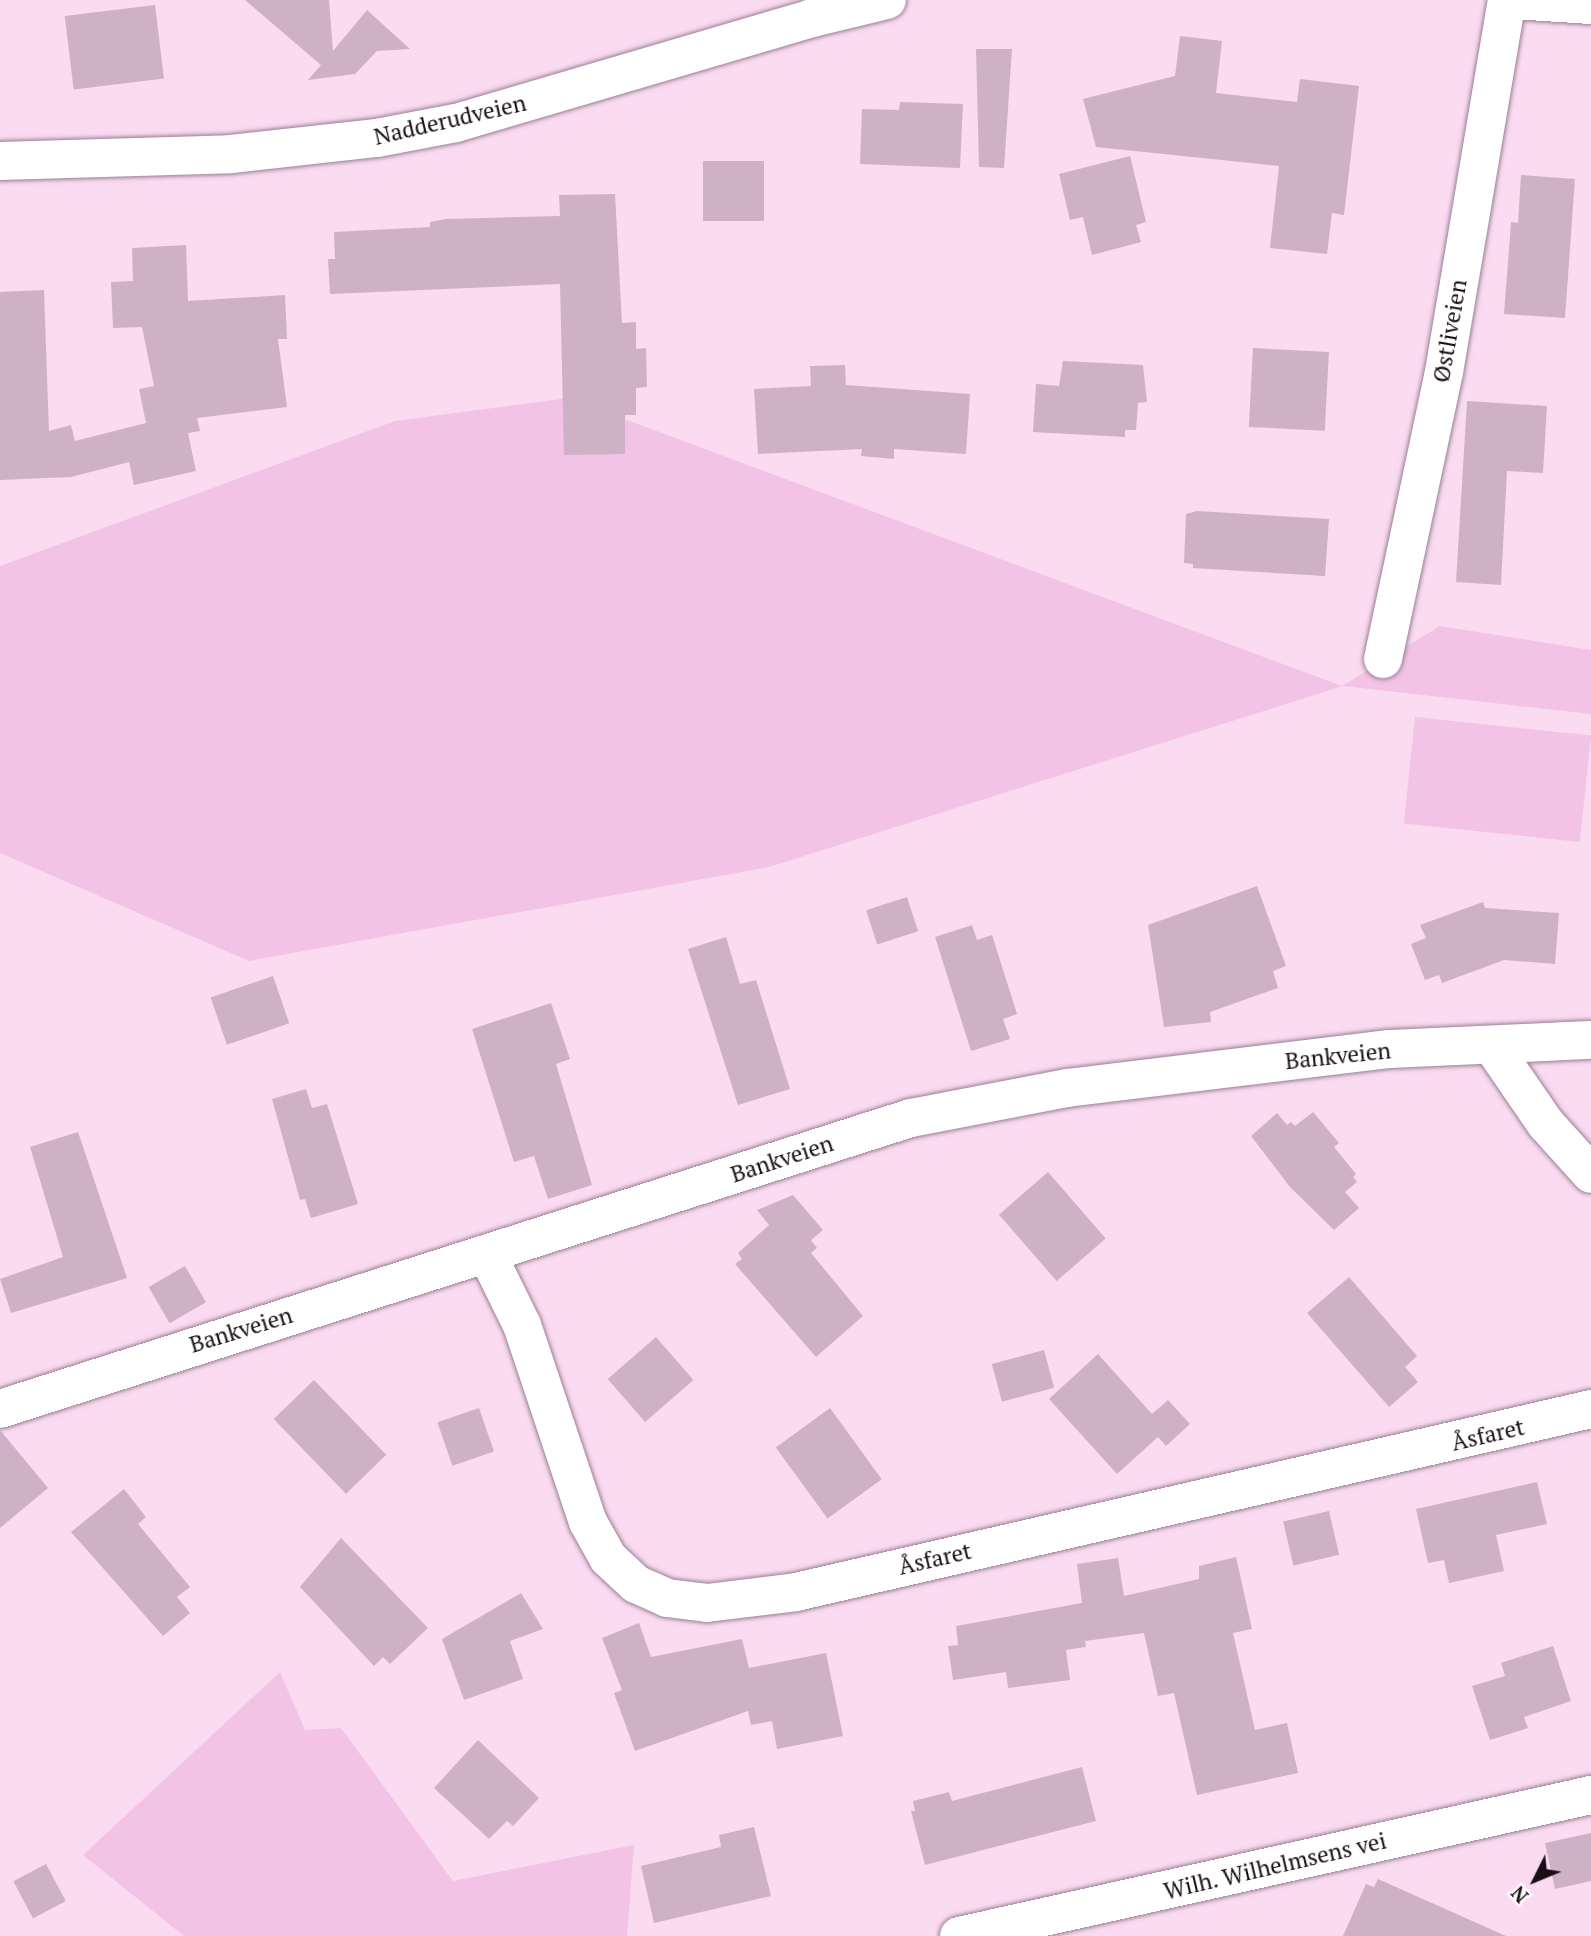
<!DOCTYPE html>
<meta charset="utf-8">
<style>
body{margin:0}
#map{position:relative;width:1591px;height:1936px;overflow:hidden;background:#fadbf2;font-family:"PT Serif",serif}
div>[style]{position:absolute}
.green>*{inset:0;background:#f3c3e6;transform-origin:0 0}
.building>*{inset:0;background:#cfb1c7;transform-origin:0 0}
.roads{filter:drop-shadow(0 0 2px #9b7f94) drop-shadow(0 0 2px #9b7f94)}
.minor>*{height:38px;margin:-19px;padding:0 19px;transform-origin:19px;border-radius:19px;background:#fff}
.tertiary>*{height:38px;margin:-19px;padding:0 19px;transform-origin:19px;border-radius:19px;background:#fff}
.secondary>*{height:38px;margin:-19px;padding:0 19px;transform-origin:19px;border-radius:19px;background:#fff}
span{translate:-50% -50%;white-space:nowrap;text-align:center;line-height:1.15;-webkit-text-stroke:6px #fff;paint-order:stroke}
.street-label{font-size:23px;color:#1a0f17}
.north{position:absolute;left:1500px;top:1845px;width:70px;height:70px;-webkit-text-stroke:5px #fff;paint-order:stroke;rotate:227deg;font-size:19px;font-weight:700;line-height:28px;text-align:center;color:#1a0f17}
.north::after{content:'';display:block;margin:auto;width:24px;height:32px;background:#1a0f17;clip-path:polygon(50% 0,100% 100%,50% 72%,0 100%)}
</style>
<div id="map">
<div class="green">
<div style="clip-path:polygon(568px 398px,1342px 686px,1440px 626px,1591px 650px,1591px 714px,1343px 686px,769px 867px,249px 961px,0 853px,0 566px,395px 421px)"></div>
<div style="left:1415px;top:717px;width:177px;height:107px;rotate:6deg"></div>
<div style="clip-path:polygon(280px 1672px,305px 1730px,341px 1728px,453px 1881px,634px 1845px,627px 1936px,184px 1936px,83px 1855px)"></div>
</div>
<div class="building">
<div style="clip-path:polygon(245px 0,329px 0,333px 51px,367px 10px,410px 49px,377px 51px,355px 74px,308px 80px,321px 65px)"></div>
<div style="left:155px;top:5px;width:74px;height:91px;rotate:83deg"></div>
<div style="clip-path:polygon(1180px 36px,1222px 41px,1216px 93px,1297px 102px,1300px 79px,1359px 86px,1344px 215px,1332px 213px,1327px 254px,1270px 248px,1279px 166px,1096px 147px,1083px 99px,1175px 76px)"></div>
<div style="clip-path:polygon(976px 49px,1012px 49px,1004px 168px,979px 167px)"></div>
<div style="clip-path:polygon(900px 102px,963px 104px,960px 168px,860px 164px,862px 109px,899px 110px)"></div>
<div style="clip-path:polygon(1130px 156px,1146px 222px,1136px 225px,1141px 242px,1092px 255px,1083px 217px,1070px 220px,1059px 174px)"></div>
<div style="left:703px;top:161px;width:61px;height:60px"></div>
<div style="clip-path:polygon(1521px 175px,1575px 179px,1565px 318px,1504px 314px,1511px 222px,1518px 223px)"></div>
<div style="clip-path:polygon(615px 194px,622px 323px,636px 322px,636px 349px,646px 348px,647px 387px,636px 388px,636px 415px,625px 415px,625px 454px,564px 455px,560px 284px,330px 294px,328px 259px,335px 259px,334px 232px,430px 227px,430px 222px,446px 219px,560px 216px,559px 195px)"></div>
<div style="clip-path:polygon(186px 245px,188px 301px,285px 295px,287px 339px,278px 339px,287px 407px,197px 418px,200px 431px,188px 433px,196px 471px,134px 485px,129px 462px,71px 477px,0 480px,0 292px,44px 290px,49px 431px,71px 425px,75px 441px,146px 423px,139px 389px,154px 386px,142px 327px,113px 328px,111px 282px,133px 281px,132px 248px)"></div>
<div style="left:1253px;top:348px;width:76px;height:79px;rotate:3deg"></div>
<div style="clip-path:polygon(1063px 361px,1143px 365px,1147px 402px,1138px 403px,1136px 430px,1125px 430px,1125px 437px,1033px 432px,1036px 384px,1059px 386px)"></div>
<div style="clip-path:polygon(845px 365px,846px 385px,970px 394px,966px 454px,894px 449px,894px 459px,861px 456px,862px 449px,758px 454px,754px 389px,811px 386px,810px 366px)"></div>
<div style="clip-path:polygon(1467px 401px,1547px 406px,1543px 473px,1507px 471px,1501px 585px,1456px 582px)"></div>
<div style="clip-path:polygon(1197px 511px,1329px 519px,1325px 576px,1193px 568px,1193px 564px,1184px 563px,1186px 514px)"></div>
<div style="clip-path:polygon(1257px 886px,1286px 966px,1273px 971px,1278px 988px,1210px 1012px,1211px 1022px,1164px 1027px,1148px 925px)"></div>
<div style="left:907px;top:897px;width:36px;height:43px;rotate:72deg"></div>
<div style="clip-path:polygon(1483px 902px,1485px 908px,1559px 913px,1555px 964px,1504px 960px,1442px 983px,1439px 975px,1425px 980px,1411px 944px,1426px 938px,1420px 925px)"></div>
<div style="clip-path:polygon(972px 925px,977px 940px,992px 935px,1017px 1014px,1003px 1019px,1010px 1039px,971px 1051px,935px 937px)"></div>
<div style="clip-path:polygon(726px 937px,740px 984px,756px 980px,790px 1089px,738px 1105px,688px 949px)"></div>
<div style="left:273px;top:976px;width:50px;height:66px;rotate:71deg"></div>
<div style="clip-path:polygon(551px 1003px,570px 1059px,556px 1064px,592px 1185px,548px 1199px,534px 1156px,514px 1162px,472px 1029px)"></div>
<div style="clip-path:polygon(306px 1089px,312px 1108px,327px 1104px,358px 1204px,311px 1218px,305px 1199px,300px 1200px,272px 1099px)"></div>
<div style="clip-path:polygon(1313px 1112px,1339px 1143px,1334px 1147px,1356px 1174px,1353px 1177px,1357px 1182px,1345px 1192px,1359px 1208px,1334px 1230px,1290px 1187px,1251px 1136px,1277px 1113px,1287px 1125px,1291px 1122px,1295px 1126px)"></div>
<div style="clip-path:polygon(78px 1132px,127px 1278px,11px 1313px,0 1279px,63px 1257px,30px 1147px)"></div>
<div style="left:1048px;top:1172px;width:88px;height:65px;rotate:49deg"></div>
<div style="clip-path:polygon(793px 1195px,823px 1230px,811px 1240px,817px 1248px,811px 1253px,863px 1316px,816px 1357px,735px 1264px,742px 1259px,738px 1253px,769px 1225px,757px 1210px)"></div>
<div style="left:185px;top:1266px;width:42px;height:42px;rotate:60deg"></div>
<div style="clip-path:polygon(1349px 1277px,1417px 1356px,1405px 1367px,1418px 1382px,1389px 1407px,1307px 1313px)"></div>
<div style="left:656px;top:1337px;width:57px;height:64px;rotate:49deg"></div>
<div style="left:1044px;top:1350px;width:39px;height:54px;rotate:75deg"></div>
<div style="clip-path:polygon(1098px 1354px,1152px 1414px,1168px 1400px,1190px 1424px,1166px 1446px,1158px 1437px,1117px 1474px,1049px 1399px)"></div>
<div style="left:314px;top:1380px;width:104px;height:56px;rotate:46deg"></div>
<div style="left:479px;top:1408px;width:46px;height:44px;rotate:71deg"></div>
<div style="left:830px;top:1408px;width:88px;height:67px;rotate:54deg"></div>
<div style="clip-path:polygon(0 1430px,48px 1488px,0 1528px)"></div>
<div style="clip-path:polygon(1537px 1482px,1547px 1524px,1496px 1535px,1504px 1571px,1449px 1583px,1444px 1560px,1428px 1563px,1416px 1509px)"></div>
<div style="clip-path:polygon(124px 1489px,146px 1517px,138px 1524px,190px 1587px,177px 1597px,190px 1613px,163px 1636px,71px 1532px)"></div>
<div style="left:1329px;top:1511px;width:45px;height:47px;rotate:77deg"></div>
<div style="clip-path:polygon(341px 1538px,428px 1628px,390px 1664px,383px 1657px,374px 1666px,300px 1587px)"></div>
<div style="clip-path:polygon(1236px 1557px,1252px 1629px,1233px 1633px,1255px 1730px,1287px 1723px,1298px 1773px,1197px 1795px,1174px 1693px,1158px 1696px,1144px 1633px,1085px 1641px,1086px 1647px,1066px 1650px,1070px 1680px,1008px 1688px,1006px 1672px,953px 1680px,948px 1646px,958px 1645px,956px 1626px,1082px 1603px,1077px 1564px,1118px 1558px,1124px 1596px,1199px 1579px,1199px 1566px)"></div>
<div style="clip-path:polygon(521px 1593px,543px 1629px,510px 1641px,523px 1679px,464px 1700px,442px 1639px)"></div>
<div style="clip-path:polygon(639px 1623px,651px 1657px,742px 1639px,749px 1668px,826px 1653px,843px 1736px,777px 1749px,772px 1721px,751px 1725px,748px 1711px,635px 1751px,614px 1693px,622px 1690px,602px 1638px)"></div>
<div style="clip-path:polygon(1553px 1646px,1571px 1701px,1524px 1717px,1528px 1728px,1490px 1740px,1472px 1686px,1505px 1676px,1501px 1663px)"></div>
<div style="clip-path:polygon(478px 1740px,539px 1798px,513px 1826px,507px 1821px,489px 1839px,434px 1788px)"></div>
<div style="clip-path:polygon(1082px 1767px,1096px 1821px,925px 1865px,911px 1811px,915px 1811px,913px 1801px,949px 1792px,952px 1801px)"></div>
<div style="clip-path:polygon(754px 1827px,771px 1896px,654px 1923px,641px 1866px,721px 1847px,719px 1835px)"></div>
<div style="clip-path:polygon(1591px 1833px,1591px 1881px,1555px 1889px,1545px 1843px)"></div>
<div style="left:46px;top:1864px;width:42px;height:37px;rotate:62deg"></div>
<div style="clip-path:polygon(1378px 1879px,1506px 1936px,1343px 1936px,1366px 1884px,1374px 1887px)"></div>
</div>
<div class="roads">
<div class="minor">
<div style="left:1383px;top:659px;width:293px;rotate:-78deg"></div>
<div style="left:1444px;top:372px;width:377px;rotate:-80.4deg"></div>
<div style="left:1493px;top:1047px;width:93px;rotate:55.5deg"></div>
<div style="left:1546px;top:1124px;width:67px;rotate:48deg"></div>
<div style="left:487px;top:1254px;width:79px;rotate:63.8deg"></div>
<div style="left:522px;top:1325px;width:208px;rotate:71.5deg"></div>
<div style="left:588px;top:1522px;width:41px;rotate:60.9deg"></div>
<div style="left:608px;top:1558px;width:38px;rotate:43deg"></div>
<div style="left:636px;top:1584px;width:34px;rotate:24deg"></div>
<div style="left:667px;top:1598px;width:40px;rotate:7.1deg"></div>
<div style="left:707px;top:1603px;width:90px;rotate:-7deg"></div>
<div style="left:796px;top:1592px;width:816px;rotate:-12.96deg"></div>
<div style="left:0;top:1409px;width:956px;rotate:-17.72deg"></div>
<div style="left:911px;top:1118px;width:159px;rotate:-10.9deg"></div>
<div style="left:1067px;top:1088px;width:325px;rotate:-6.9deg"></div>
<div style="left:1390px;top:1049px;width:201px;rotate:-2.6deg"></div>
</div>
<div class="tertiary">
<div style="left:959px;top:1936px;width:648px;rotate:-12.58deg"></div>
</div>
<div class="secondary">
<div style="left:1513px;top:0;width:78px;rotate:3.7deg"></div>
<div style="left:0;top:161px;width:231px;rotate:-1.7deg"></div>
<div style="left:231px;top:154px;width:147px;rotate:-6.3deg"></div>
<div style="left:377px;top:138px;width:80px;rotate:-10.8deg"></div>
<div style="left:456px;top:123px;width:371px;rotate:-16.4deg"></div>
<div style="left:812px;top:18px;width:77px;rotate:-13.5deg"></div>
</div>
</div>
<div class="street-label">
<span style="left:450px;top:120px;rotate:-13deg">Nadderudveien</span>
<span style="left:1450px;top:331px;rotate:-80deg">Østliveien</span>
<span style="left:1338px;top:1056px;rotate:-6deg">Bankveien</span>
<span style="left:782px;top:1159px;rotate:-18deg">Bankveien</span>
<span style="left:241px;top:1330px;rotate:-17deg">Bankveien</span>
<span style="left:1488px;top:1435px;rotate:-13deg">Åsfaret</span>
<span style="left:935px;top:1559px;rotate:-13deg">Åsfaret</span>
<span style="left:1275px;top:1866px;rotate:-13deg">Wilh. Wilhelmsens vei</span>
</div>
<div class="north">N</div>
</div>
